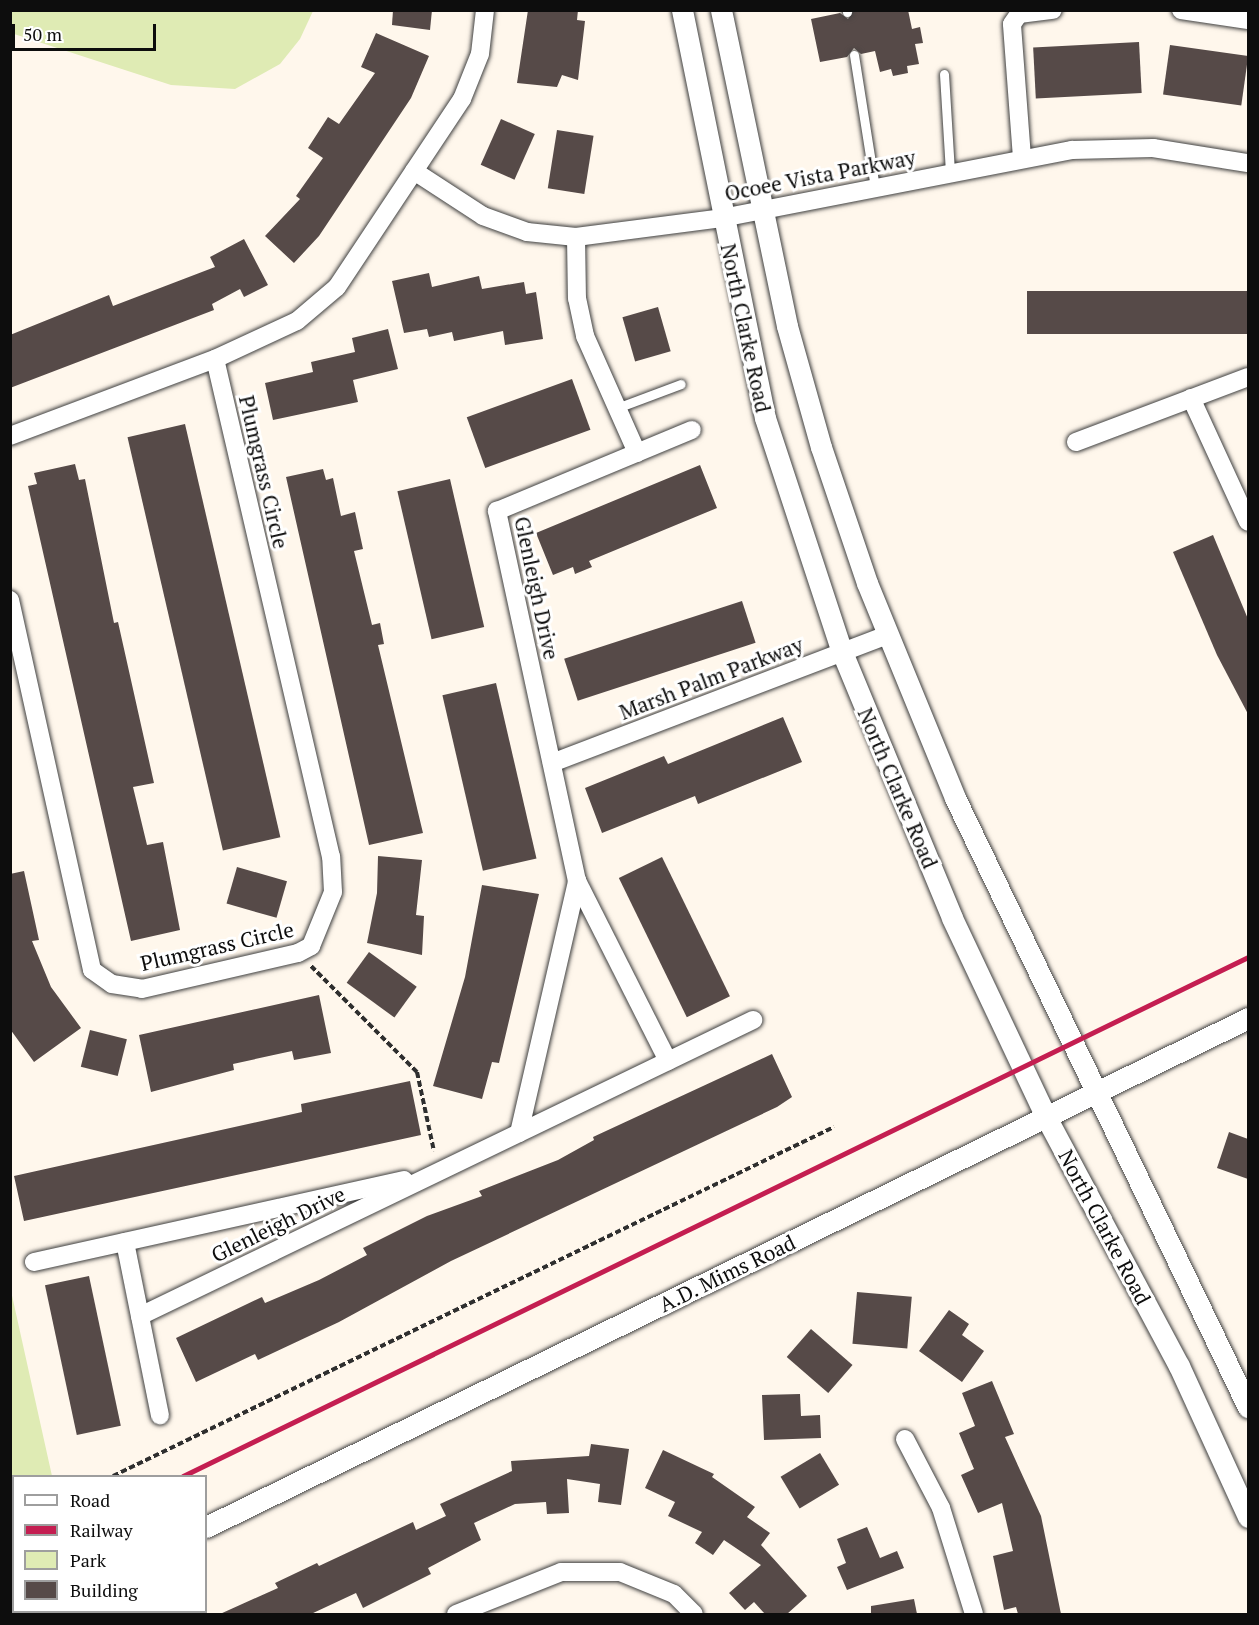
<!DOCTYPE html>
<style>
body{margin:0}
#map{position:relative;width:1259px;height:1625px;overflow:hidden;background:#fff7ec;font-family:"PT Serif",serif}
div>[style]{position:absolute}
.green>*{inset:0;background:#dfebb4}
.building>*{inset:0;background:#564a48;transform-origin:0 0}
.path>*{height:4px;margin-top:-2px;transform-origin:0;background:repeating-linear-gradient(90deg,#2f2f2f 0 6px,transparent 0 9px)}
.roads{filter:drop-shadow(0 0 2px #404040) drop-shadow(0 0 2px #404040)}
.service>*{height:9px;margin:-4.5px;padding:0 4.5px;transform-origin:4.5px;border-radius:4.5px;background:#fff}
.minor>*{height:18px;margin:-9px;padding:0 9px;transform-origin:9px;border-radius:9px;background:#fff}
.tertiary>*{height:21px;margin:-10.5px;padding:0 10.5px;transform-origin:10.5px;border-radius:10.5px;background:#fff}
.rail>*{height:4.5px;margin:-2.25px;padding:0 2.25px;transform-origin:2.25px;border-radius:2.25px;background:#c41e51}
span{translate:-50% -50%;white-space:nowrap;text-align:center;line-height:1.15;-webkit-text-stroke:6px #fff;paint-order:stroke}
.street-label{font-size:21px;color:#0d0d0d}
.frame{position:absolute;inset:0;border:12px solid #0d0d0d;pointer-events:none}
.legend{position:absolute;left:12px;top:1475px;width:195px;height:138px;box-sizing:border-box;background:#fff;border:2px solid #9e9e9e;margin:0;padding:8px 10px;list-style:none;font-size:18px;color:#0d0d0d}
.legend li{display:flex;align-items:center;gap:12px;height:30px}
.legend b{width:30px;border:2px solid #9e9e9e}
.scale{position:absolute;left:12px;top:24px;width:144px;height:27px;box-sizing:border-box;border:3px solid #0d0d0d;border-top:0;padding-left:8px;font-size:18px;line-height:21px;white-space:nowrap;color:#0d0d0d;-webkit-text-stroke:4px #fff;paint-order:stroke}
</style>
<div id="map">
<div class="green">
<div style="clip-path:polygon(10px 11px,11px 10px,313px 11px,300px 39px,280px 64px,235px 89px,171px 85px,11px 33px)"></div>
<div style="clip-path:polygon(11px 1291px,52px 1476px,14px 1476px,11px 1527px)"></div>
</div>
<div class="building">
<div style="clip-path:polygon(393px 10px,432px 10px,430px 30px,392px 25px)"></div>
<div style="clip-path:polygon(528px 10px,578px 10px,577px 20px,585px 21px,578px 80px,562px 75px,557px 87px,517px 83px)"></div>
<div style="clip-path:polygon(854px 10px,908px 10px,912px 29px,920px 27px,923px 43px,915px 44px,919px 64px,907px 66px,908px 73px,893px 76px,891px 69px,880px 72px,875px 51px,861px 54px,854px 48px,847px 57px,820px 62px,811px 19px,840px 13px,848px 19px)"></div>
<div style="clip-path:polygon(376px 33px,429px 56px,411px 98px,319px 236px,294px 263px,265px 236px,300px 199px,296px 196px,323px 158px,308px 148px,328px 117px,339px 124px,375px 73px,361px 67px)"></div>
<div style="left:1139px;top:42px;width:51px;height:106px;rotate:87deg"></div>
<div style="left:1170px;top:45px;width:79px;height:50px;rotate:8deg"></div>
<div style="left:501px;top:119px;width:37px;height:50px;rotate:24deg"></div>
<div style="left:557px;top:130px;width:37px;height:59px;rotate:9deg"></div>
<div style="clip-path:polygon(244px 239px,268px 285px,244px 297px,240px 289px,212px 304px,214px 310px,10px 388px,10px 335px,109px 295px,113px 306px,215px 267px,210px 257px)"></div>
<div style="clip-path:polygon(429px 273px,432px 287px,479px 276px,482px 289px,524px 282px,526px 294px,536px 292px,543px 339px,505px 345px,503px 331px,454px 341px,452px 332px,429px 337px,427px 329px,404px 333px,392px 281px)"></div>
<div style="left:1248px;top:291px;width:43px;height:221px;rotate:90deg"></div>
<div style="left:658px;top:307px;width:46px;height:37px;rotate:74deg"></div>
<div style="clip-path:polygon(388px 329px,398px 369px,353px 380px,358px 402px,273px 420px,265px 383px,313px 372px,311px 362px,355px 352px,352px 338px)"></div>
<div style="left:572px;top:379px;width:54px;height:112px;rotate:70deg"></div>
<div style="left:185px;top:424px;width:424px;height:59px;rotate:77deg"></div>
<div style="clip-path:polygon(75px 464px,79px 480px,85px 479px,114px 623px,118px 622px,154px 783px,133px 787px,147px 845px,163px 842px,180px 930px,131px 941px,28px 486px,37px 484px,34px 473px)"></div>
<div style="clip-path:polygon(700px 465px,717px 508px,589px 561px,592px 567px,575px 574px,573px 567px,553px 575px,536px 533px)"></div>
<div style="clip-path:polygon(323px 469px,326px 480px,333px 478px,341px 516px,355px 512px,363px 549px,354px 551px,372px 625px,380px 623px,384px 644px,378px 645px,423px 833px,369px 845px,286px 477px)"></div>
<div style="left:450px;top:479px;width:152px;height:54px;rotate:77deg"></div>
<div style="clip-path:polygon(1213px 535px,1248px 619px,1248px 714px,1217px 655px,1173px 552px)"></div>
<div style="left:742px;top:601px;width:44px;height:187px;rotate:72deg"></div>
<div style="left:496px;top:683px;width:180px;height:55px;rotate:77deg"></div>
<div style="clip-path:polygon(783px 717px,802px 762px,698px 804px,695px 796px,602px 833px,585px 788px,664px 756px,668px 764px)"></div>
<div style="clip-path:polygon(378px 856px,422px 860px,416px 915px,424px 916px,422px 955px,367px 943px,377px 893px)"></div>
<div style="left:662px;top:857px;width:155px;height:48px;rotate:64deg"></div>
<div style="left:237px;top:867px;width:52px;height:38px;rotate:16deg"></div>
<div style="clip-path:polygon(24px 871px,39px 940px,32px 941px,51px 987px,81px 1028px,34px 1062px,10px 1029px,10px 874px)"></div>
<div style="clip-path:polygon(482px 885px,539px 894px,499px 1063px,492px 1062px,482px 1099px,433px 1086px,465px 977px)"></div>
<div style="left:369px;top:952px;width:59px;height:38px;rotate:36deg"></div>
<div style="clip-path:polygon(319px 995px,331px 1053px,294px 1060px,292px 1051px,233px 1064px,234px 1070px,151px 1092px,139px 1035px)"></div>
<div style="left:90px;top:1030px;width:38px;height:38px;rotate:14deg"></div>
<div style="clip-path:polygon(772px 1054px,792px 1097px,777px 1107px,451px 1261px,339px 1322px,258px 1360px,255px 1354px,196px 1382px,176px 1338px,262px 1297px,265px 1303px,319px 1280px,367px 1255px,363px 1248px,427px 1216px,482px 1196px,479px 1191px,558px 1160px,594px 1140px,593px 1137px)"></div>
<div style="clip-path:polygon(410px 1081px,421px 1135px,24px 1221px,14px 1176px,302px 1112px,301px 1104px)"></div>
<div style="clip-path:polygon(1229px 1132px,1248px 1139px,1248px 1179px,1217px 1168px)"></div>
<div style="left:89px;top:1276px;width:153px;height:45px;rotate:78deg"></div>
<div style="left:857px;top:1292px;width:55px;height:52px;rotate:5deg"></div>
<div style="clip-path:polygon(949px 1310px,969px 1324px,962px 1335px,984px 1351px,962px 1382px,919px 1351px)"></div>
<div style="left:811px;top:1329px;width:55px;height:37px;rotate:41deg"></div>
<div style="clip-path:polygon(992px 1381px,1014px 1434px,1005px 1437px,1041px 1516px,1061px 1614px,1018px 1614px,1016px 1607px,1004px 1610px,993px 1556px,1013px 1551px,1002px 1503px,978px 1513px,961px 1475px,974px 1469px,959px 1433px,975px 1426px,962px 1393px)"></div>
<div style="clip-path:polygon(800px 1394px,801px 1416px,820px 1415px,821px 1438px,764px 1440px,762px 1395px)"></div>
<div style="clip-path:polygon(591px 1444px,629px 1449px,621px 1505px,598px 1502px,600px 1484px,567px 1479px,569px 1513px,547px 1514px,546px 1502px,515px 1504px,474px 1523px,481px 1540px,428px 1568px,431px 1574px,363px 1608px,356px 1593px,311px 1614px,220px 1614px,278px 1588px,275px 1583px,317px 1563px,319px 1566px,413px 1522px,416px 1530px,446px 1516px,440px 1504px,512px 1471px,511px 1461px,589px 1456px)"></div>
<div style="clip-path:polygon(663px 1450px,714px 1474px,712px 1477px,755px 1507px,747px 1517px,770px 1533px,761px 1545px,807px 1596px,787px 1614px,765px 1614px,754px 1602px,745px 1610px,729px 1593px,761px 1565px,724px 1540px,713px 1555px,695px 1543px,702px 1532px,668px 1516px,675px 1502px,645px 1488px)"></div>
<div style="left:820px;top:1453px;width:37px;height:46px;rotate:59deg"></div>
<div style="clip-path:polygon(867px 1527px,880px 1558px,897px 1551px,904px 1568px,847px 1590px,837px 1567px,846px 1563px,837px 1539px)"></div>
<div style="clip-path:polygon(914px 1599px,917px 1614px,871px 1614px,871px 1606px)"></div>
</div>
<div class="path">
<div style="left:311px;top:966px;width:150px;rotate:45deg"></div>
<div style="left:417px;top:1072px;width:81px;rotate:77.9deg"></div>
<div style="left:113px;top:1476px;width:801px;rotate:-25.83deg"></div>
</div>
<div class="roads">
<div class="service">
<div style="left:847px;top:10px;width:2px;rotate:90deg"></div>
<div style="left:854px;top:55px;width:135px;rotate:81deg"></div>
<div style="left:944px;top:74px;width:98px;rotate:86.5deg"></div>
<div style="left:617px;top:408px;width:68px;rotate:-20.6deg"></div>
</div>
<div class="minor">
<div style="left:1181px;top:10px;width:68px;rotate:8.5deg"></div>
<div style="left:1022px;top:158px;width:134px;rotate:-94.3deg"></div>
<div style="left:1012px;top:24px;width:12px;rotate:-55deg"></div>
<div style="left:1019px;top:14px;width:34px;rotate:-7deg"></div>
<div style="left:414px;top:171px;width:82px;rotate:33.1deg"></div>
<div style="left:483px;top:216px;width:47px;rotate:20deg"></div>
<div style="left:527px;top:232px;width:49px;rotate:5.8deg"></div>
<div style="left:576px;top:237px;width:147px;rotate:-7.4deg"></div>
<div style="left:722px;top:218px;width:357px;rotate:-11deg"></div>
<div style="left:1072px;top:150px;width:81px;rotate:-1.4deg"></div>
<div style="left:1153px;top:148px;width:96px;rotate:9deg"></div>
<div style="left:576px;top:237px;width:61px;rotate:89.1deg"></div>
<div style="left:577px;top:298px;width:39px;rotate:78deg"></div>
<div style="left:585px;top:336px;width:128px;rotate:66deg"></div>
<div style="left:1191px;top:398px;width:136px;rotate:65.3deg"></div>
<div style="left:10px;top:436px;width:219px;rotate:-20.6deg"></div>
<div style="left:215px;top:359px;width:90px;rotate:-24.9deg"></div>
<div style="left:297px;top:321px;width:52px;rotate:-40.4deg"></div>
<div style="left:337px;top:287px;width:226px;rotate:-56.4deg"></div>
<div style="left:462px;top:99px;width:48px;rotate:-68.2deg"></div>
<div style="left:480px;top:54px;width:44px;rotate:-83.5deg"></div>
<div style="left:1076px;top:442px;width:184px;rotate:-20.7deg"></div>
<div style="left:10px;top:600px;width:379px;rotate:77.5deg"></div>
<div style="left:92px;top:970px;width:24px;rotate:35deg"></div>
<div style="left:112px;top:984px;width:30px;rotate:9deg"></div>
<div style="left:142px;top:989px;width:160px;rotate:-13deg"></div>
<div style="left:298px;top:953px;width:15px;rotate:-28deg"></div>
<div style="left:311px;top:946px;width:58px;rotate:-67.8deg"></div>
<div style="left:333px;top:892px;width:35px;rotate:-93deg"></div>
<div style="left:331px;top:857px;width:511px;rotate:-103.11deg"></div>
<div style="left:552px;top:763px;width:359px;rotate:-20.9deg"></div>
<div style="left:668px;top:1061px;width:202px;rotate:-116.8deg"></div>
<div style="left:577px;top:881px;width:379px;rotate:-102.2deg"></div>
<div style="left:497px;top:511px;width:211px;rotate:-22.6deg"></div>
<div style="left:519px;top:1133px;width:259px;rotate:-77deg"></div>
<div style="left:125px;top:1242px;width:177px;rotate:78.6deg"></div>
<div style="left:34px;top:1262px;width:379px;rotate:-12.5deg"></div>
<div style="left:140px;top:1316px;width:681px;rotate:-25.77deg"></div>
<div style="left:905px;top:1439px;width:78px;rotate:62.4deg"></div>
<div style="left:941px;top:1508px;width:111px;rotate:72.7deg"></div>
<div style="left:456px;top:1614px;width:113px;rotate:-21.8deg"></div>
<div style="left:561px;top:1572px;width:59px"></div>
<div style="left:620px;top:1572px;width:58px;rotate:22.2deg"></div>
<div style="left:674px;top:1594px;width:28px;rotate:45deg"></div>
</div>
<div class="tertiary">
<div style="left:682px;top:10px;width:416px;rotate:78.5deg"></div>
<div style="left:765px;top:418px;width:246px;rotate:71.8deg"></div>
<div style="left:842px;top:652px;width:288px;rotate:67.5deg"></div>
<div style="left:952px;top:918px;width:220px;rotate:64.7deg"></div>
<div style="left:1046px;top:1117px;width:282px;rotate:61.9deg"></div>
<div style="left:1179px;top:1366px;width:166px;rotate:65.4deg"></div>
<div style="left:721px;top:10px;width:323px;rotate:78.2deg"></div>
<div style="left:787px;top:326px;width:126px;rotate:74.3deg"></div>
<div style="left:821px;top:447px;width:144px;rotate:71.3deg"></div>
<div style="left:867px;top:583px;width:232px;rotate:67.7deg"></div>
<div style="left:955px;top:798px;width:676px;rotate:64.31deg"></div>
<div style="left:206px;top:1527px;width:1160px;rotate:-26.03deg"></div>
<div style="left:27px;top:1614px;width:6px;rotate:-18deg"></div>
</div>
</div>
<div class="rail">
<div style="left:183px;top:1476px;width:1185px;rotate:-25.98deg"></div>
<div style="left:10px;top:1561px;width:4px;rotate:-27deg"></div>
</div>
<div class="street-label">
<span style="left:820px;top:175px;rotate:-11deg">Ocoee Vista Parkway</span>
<span style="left:746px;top:328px;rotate:78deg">North Clarke Road</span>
<span style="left:264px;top:472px;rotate:77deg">Plumgrass Circle</span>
<span style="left:537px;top:588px;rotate:78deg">Glenleigh Drive</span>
<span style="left:711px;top:678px;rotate:-21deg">Marsh Palm Parkway</span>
<span style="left:898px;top:788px;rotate:67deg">North Clarke Road</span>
<span style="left:217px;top:946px;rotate:-13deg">Plumgrass Circle</span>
<span style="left:278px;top:1224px;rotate:-26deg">Glenleigh Drive</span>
<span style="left:1105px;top:1227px;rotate:62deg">North Clarke Road</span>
<span style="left:727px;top:1273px;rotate:-26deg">A.D. Mims Road</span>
</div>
<div class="frame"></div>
<ul class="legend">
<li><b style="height:8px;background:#fff"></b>Road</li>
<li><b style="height:8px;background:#c41e51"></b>Railway</li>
<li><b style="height:16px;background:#dfebb4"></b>Park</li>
<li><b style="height:16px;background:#564a48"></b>Building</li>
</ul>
<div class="scale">50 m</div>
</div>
